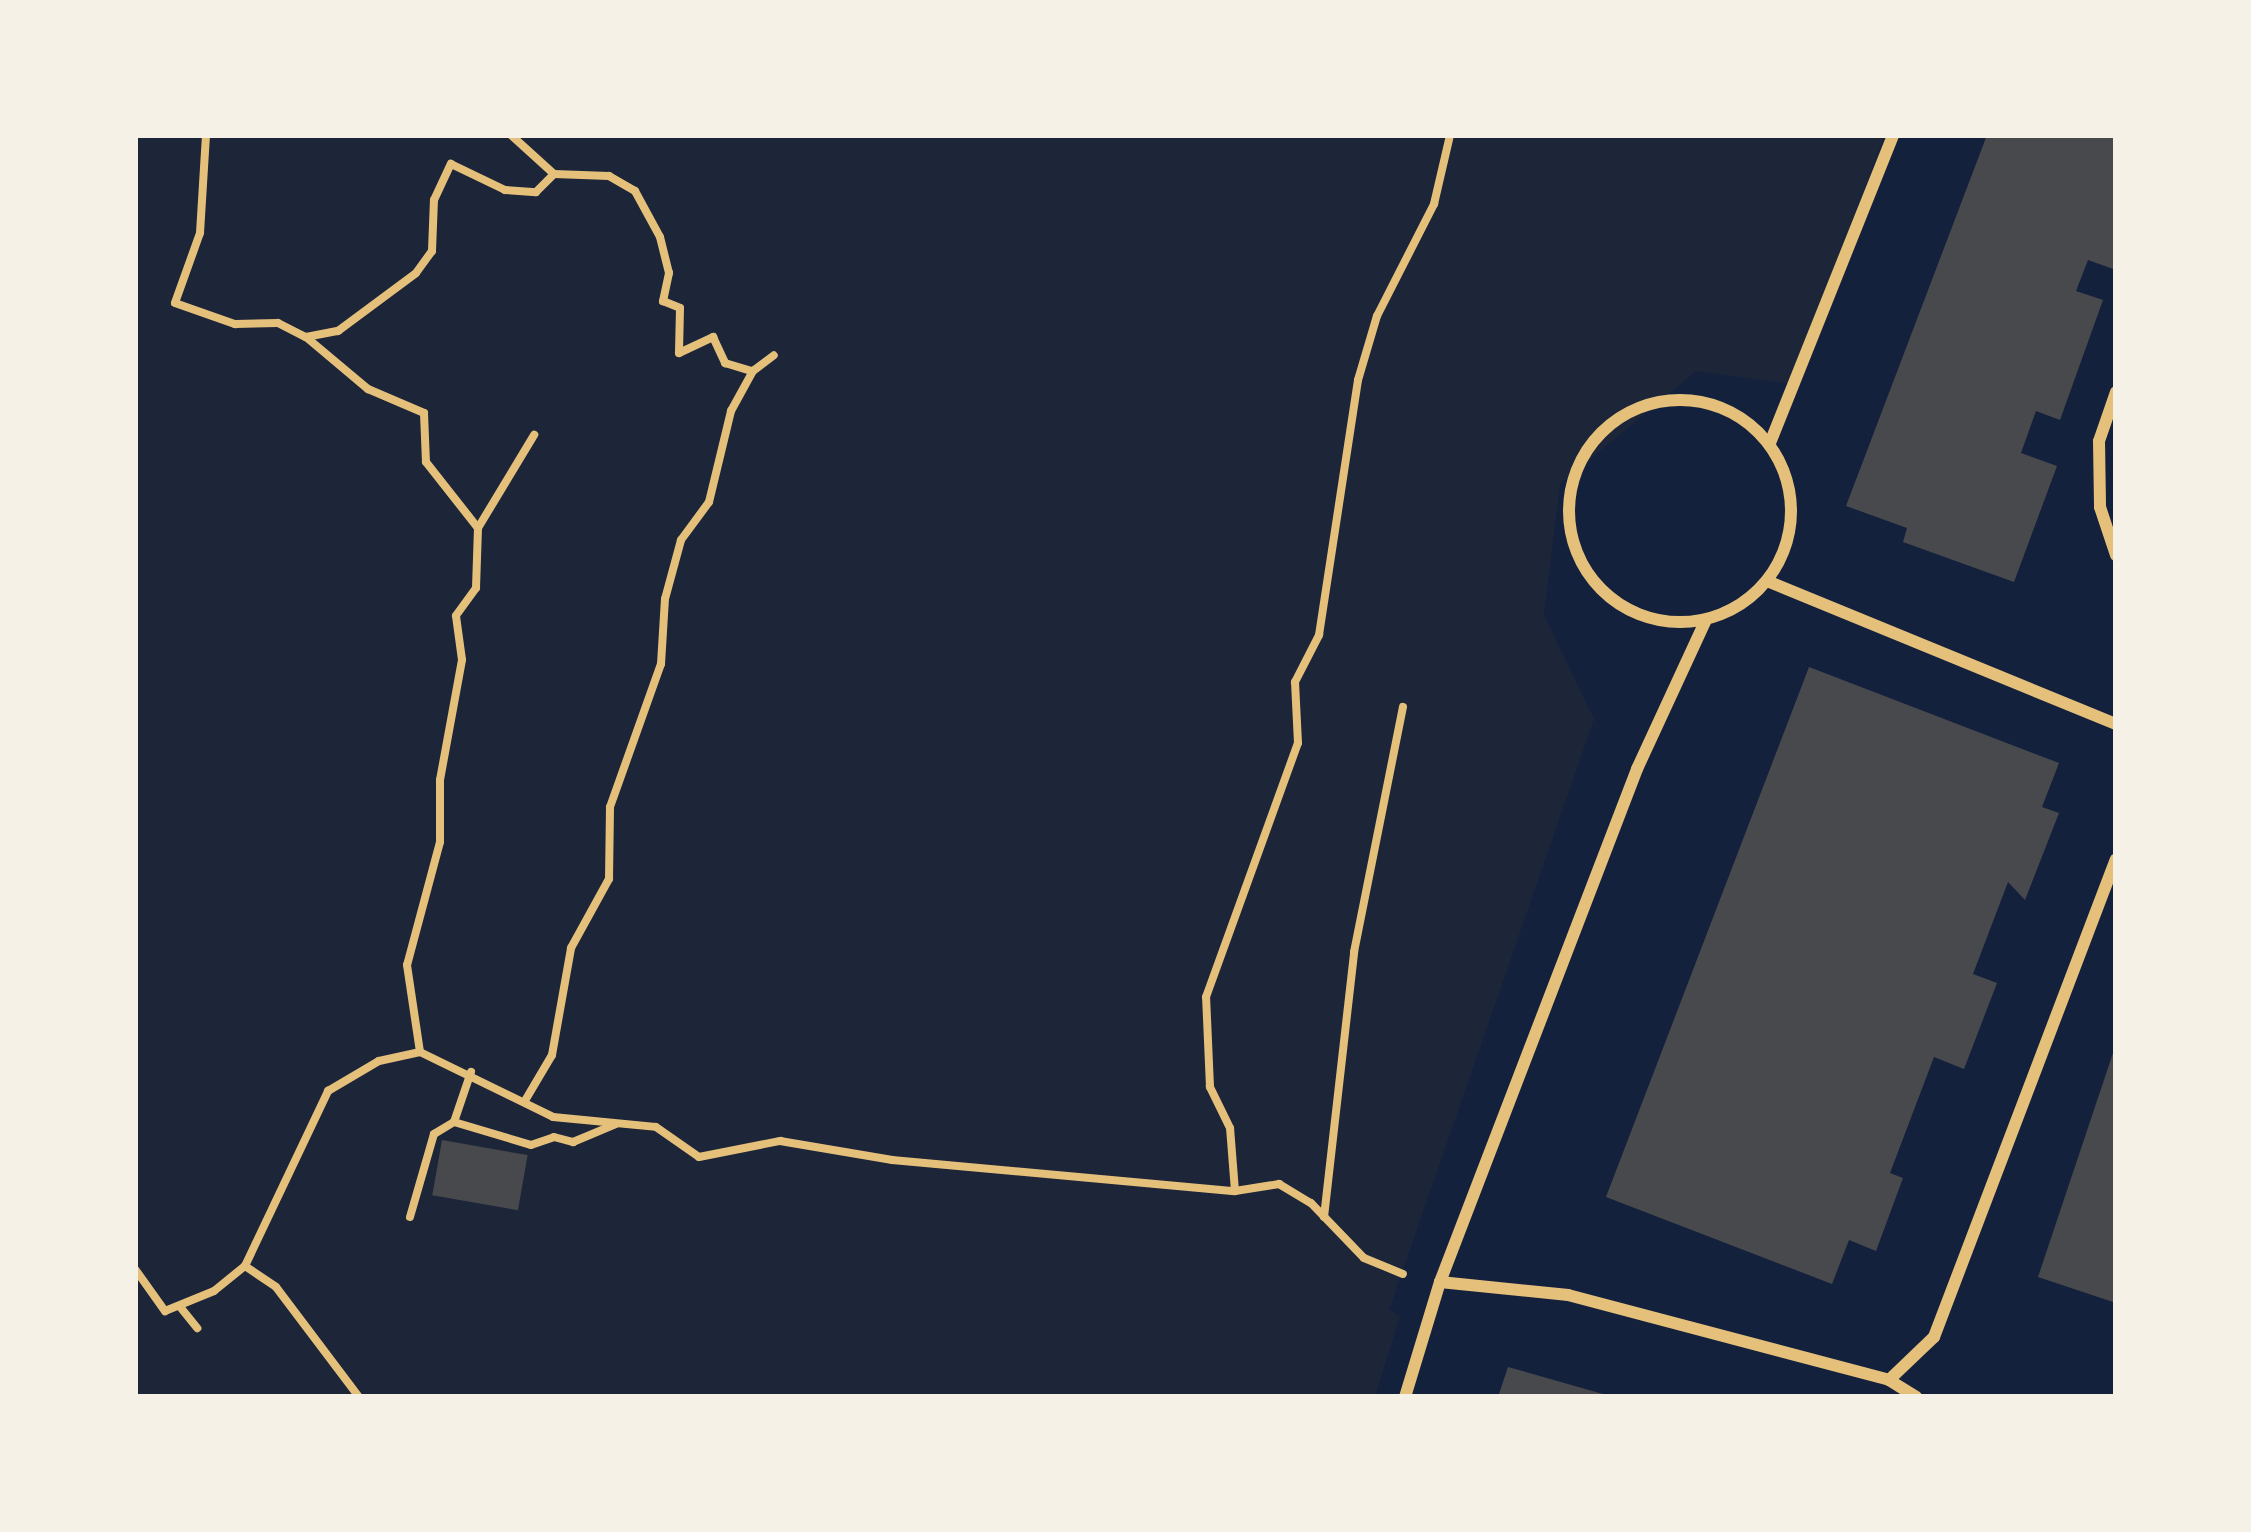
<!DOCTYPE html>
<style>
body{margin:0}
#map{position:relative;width:2251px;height:1532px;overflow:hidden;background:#14213d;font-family:"Open Sans",sans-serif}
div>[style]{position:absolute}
.green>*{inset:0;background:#1d2539}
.building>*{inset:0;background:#48494c;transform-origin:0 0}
.path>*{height:8px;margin:-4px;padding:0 4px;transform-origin:4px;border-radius:4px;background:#e5c07b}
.minor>*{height:12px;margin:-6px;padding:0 6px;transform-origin:6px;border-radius:6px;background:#e5c07b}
.minor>.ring{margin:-6px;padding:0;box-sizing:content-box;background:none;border:12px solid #e5c07b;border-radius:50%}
span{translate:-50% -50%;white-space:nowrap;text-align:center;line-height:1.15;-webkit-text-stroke:9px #f6f1e7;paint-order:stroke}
.frame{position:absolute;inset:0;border:138px solid #f6f1e7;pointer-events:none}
</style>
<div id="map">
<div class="green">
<div style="clip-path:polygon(135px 135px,1885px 135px,1790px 384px,1696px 371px,1560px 484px,1544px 615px,1594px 719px,1389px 1310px,1400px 1316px,1375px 1397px,135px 1397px)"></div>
</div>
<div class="building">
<div style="clip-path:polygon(1987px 135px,2116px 135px,2116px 270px,2088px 260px,2076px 291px,2103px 300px,2060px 420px,2036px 411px,2021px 453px,2057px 466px,2014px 582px,1903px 542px,1907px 528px,1846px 506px)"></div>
<div style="clip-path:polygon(1809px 667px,2059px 763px,2042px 807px,2059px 813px,2025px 900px,2008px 882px,1973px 974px,1997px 983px,1964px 1069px,1934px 1057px,1890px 1173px,1903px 1178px,1876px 1251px,1849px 1240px,1832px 1284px,1606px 1197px)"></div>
<div style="clip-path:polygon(2115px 1047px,2116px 1047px,2116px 1303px,2038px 1277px)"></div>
<div style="left:442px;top:1140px;width:87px;height:56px;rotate:10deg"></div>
<div style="clip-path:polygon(1508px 1367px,1610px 1396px,1610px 1397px,1498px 1397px)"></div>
</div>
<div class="path">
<div style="left:206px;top:135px;width:98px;rotate:93.5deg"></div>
<div style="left:200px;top:233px;width:74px;rotate:109.7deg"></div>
<div style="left:175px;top:303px;width:64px;rotate:19.3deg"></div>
<div style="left:235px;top:324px;width:43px;rotate:-1.3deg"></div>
<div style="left:278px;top:323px;width:31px;rotate:27deg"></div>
<div style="left:306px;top:337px;width:33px;rotate:-11deg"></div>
<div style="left:338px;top:331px;width:97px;rotate:-36.6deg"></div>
<div style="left:416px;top:273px;width:27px;rotate:-54deg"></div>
<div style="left:432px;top:251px;width:51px;rotate:-87.8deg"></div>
<div style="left:434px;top:200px;width:40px;rotate:-65deg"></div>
<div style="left:451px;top:164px;width:60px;rotate:25.7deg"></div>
<div style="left:505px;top:190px;width:31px;rotate:4deg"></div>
<div style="left:536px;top:192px;width:25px;rotate:-45deg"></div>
<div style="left:511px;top:135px;width:58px;rotate:42.2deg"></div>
<div style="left:554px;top:174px;width:55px;rotate:2.1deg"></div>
<div style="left:609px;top:176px;width:30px;rotate:30deg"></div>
<div style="left:635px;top:191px;width:52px;rotate:61.5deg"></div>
<div style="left:660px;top:237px;width:37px;rotate:76deg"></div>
<div style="left:669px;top:273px;width:29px;rotate:102deg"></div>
<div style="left:663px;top:301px;width:18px;rotate:22deg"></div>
<div style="left:680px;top:308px;width:45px;rotate:91.3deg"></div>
<div style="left:679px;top:353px;width:38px;rotate:-25deg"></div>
<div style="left:713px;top:337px;width:29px;rotate:65deg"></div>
<div style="left:725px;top:363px;width:28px;rotate:17deg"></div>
<div style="left:306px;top:337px;width:81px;rotate:40deg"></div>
<div style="left:368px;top:389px;width:61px;rotate:23.2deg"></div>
<div style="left:424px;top:413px;width:49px;rotate:87.7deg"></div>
<div style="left:426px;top:462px;width:84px;rotate:51.8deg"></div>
<div style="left:478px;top:528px;width:60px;rotate:91.9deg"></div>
<div style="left:476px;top:588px;width:34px;rotate:126deg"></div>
<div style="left:456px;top:616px;width:44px;rotate:82.2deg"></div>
<div style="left:462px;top:660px;width:122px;rotate:100.4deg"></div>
<div style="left:440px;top:780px;width:62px;rotate:90deg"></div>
<div style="left:440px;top:842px;width:127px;rotate:105deg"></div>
<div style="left:407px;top:965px;width:88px;rotate:81.5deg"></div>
<div style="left:478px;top:528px;width:109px;rotate:-58.9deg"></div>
<div style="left:526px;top:1099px;width:51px;rotate:-59.4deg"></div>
<div style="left:552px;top:1055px;width:109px;rotate:-79.9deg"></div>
<div style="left:571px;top:948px;width:79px;rotate:-61.2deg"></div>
<div style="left:609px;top:879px;width:72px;rotate:-89.2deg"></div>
<div style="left:610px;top:807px;width:152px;rotate:-70.4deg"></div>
<div style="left:661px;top:664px;width:65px;rotate:-86.5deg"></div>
<div style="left:665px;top:599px;width:61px;rotate:-74.8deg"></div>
<div style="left:681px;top:540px;width:47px;rotate:-53.6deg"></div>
<div style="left:709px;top:502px;width:94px;rotate:-76.4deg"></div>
<div style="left:731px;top:411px;width:46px;rotate:-61.2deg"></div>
<div style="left:753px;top:371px;width:26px;rotate:-37deg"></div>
<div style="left:454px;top:1122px;width:80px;rotate:16.6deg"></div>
<div style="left:531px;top:1145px;width:24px;rotate:-19deg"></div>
<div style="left:554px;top:1137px;width:20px;rotate:15deg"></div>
<div style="left:573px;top:1142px;width:47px;rotate:-22.7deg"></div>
<div style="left:1235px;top:1191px;width:63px;rotate:-94.5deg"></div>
<div style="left:1230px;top:1128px;width:46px;rotate:-116deg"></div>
<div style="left:1210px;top:1087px;width:90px;rotate:-92.5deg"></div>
<div style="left:1206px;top:997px;width:270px;rotate:-70.1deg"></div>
<div style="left:1298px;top:743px;width:61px;rotate:-92.8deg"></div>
<div style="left:1295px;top:682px;width:53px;rotate:-62.9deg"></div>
<div style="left:1319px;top:635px;width:258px;rotate:-81.3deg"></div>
<div style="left:1358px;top:380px;width:67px;rotate:-73.5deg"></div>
<div style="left:1377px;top:316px;width:126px;rotate:-63deg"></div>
<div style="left:1434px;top:204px;width:71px;rotate:-76.9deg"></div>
<div style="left:410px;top:1217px;width:86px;rotate:-73.9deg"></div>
<div style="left:434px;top:1134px;width:23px;rotate:-31deg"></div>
<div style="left:454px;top:1122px;width:53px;rotate:-71.2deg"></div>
<div style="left:1324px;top:1217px;width:267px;rotate:-83.5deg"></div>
<div style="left:1354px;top:952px;width:250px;rotate:-78.7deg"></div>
<div style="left:245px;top:1266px;width:37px;rotate:34deg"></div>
<div style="left:276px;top:1287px;width:138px;rotate:53deg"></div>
<div style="left:135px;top:1269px;width:52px;rotate:54.5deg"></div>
<div style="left:165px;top:1311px;width:53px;rotate:-22.2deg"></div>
<div style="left:214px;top:1291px;width:40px;rotate:-39deg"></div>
<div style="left:245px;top:1266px;width:194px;rotate:-64.6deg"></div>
<div style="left:328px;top:1091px;width:59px;rotate:-30.5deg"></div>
<div style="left:379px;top:1061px;width:42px;rotate:-12.4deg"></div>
<div style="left:420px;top:1052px;width:148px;rotate:26deg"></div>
<div style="left:553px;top:1117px;width:103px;rotate:5.5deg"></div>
<div style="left:656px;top:1127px;width:52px;rotate:34.9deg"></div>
<div style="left:699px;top:1157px;width:83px;rotate:-11.2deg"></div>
<div style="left:780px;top:1141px;width:114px;rotate:9.6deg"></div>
<div style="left:892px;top:1160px;width:344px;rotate:5.2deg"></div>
<div style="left:1235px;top:1191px;width:45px;rotate:-9deg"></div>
<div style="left:1279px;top:1184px;width:37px;rotate:31deg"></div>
<div style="left:1311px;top:1203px;width:76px;rotate:46.1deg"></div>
<div style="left:1364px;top:1258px;width:42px;rotate:22.3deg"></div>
<div style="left:181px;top:1308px;width:26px;rotate:51deg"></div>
</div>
<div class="minor">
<div style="left:2116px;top:392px;width:52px;rotate:109.1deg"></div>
<div style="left:2099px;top:441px;width:66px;rotate:89.1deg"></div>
<div style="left:2100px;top:507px;width:51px;rotate:71.6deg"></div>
<div class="ring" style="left:1569px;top:400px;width:210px;height:210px"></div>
<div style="left:1770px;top:443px;width:332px;rotate:-68.2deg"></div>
<div style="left:1767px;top:581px;width:377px;rotate:22.3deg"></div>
<div style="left:1440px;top:1282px;width:129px;rotate:5.8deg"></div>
<div style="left:1568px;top:1295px;width:332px;rotate:14.8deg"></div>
<div style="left:1889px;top:1380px;width:32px;rotate:32deg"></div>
<div style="left:1889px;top:1380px;width:62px;rotate:-43.7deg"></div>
<div style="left:1934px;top:1337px;width:511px;rotate:-69.16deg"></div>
<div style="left:1405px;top:1397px;width:120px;rotate:-73.1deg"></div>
<div style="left:1440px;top:1282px;width:550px;rotate:-68.99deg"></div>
<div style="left:1637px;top:769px;width:164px;rotate:-65.2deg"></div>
</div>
<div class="frame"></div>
</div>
